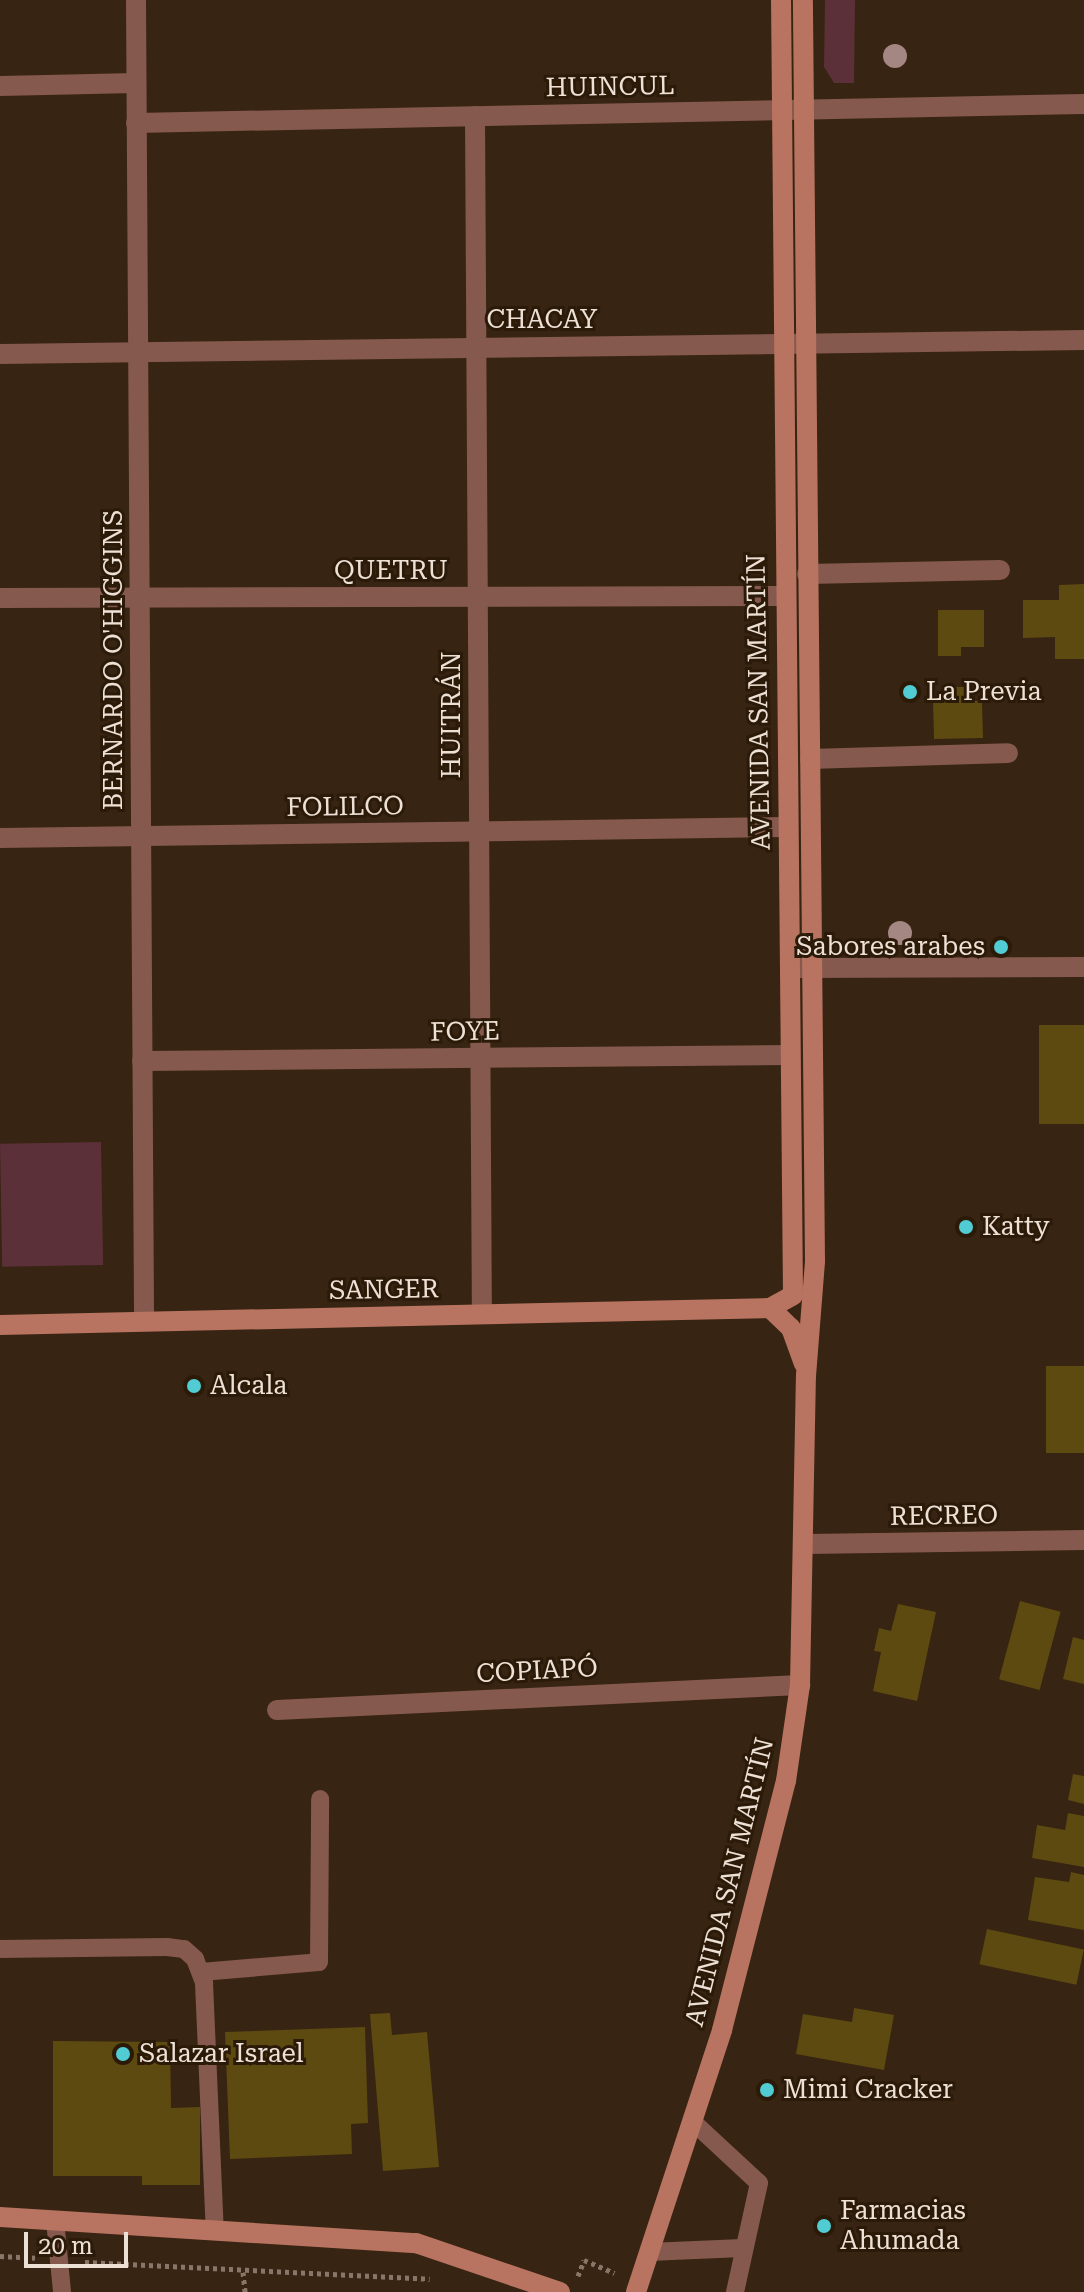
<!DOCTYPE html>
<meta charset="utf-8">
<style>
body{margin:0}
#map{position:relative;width:1084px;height:2292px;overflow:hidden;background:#372412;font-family:"Roboto Serif",serif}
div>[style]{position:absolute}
.green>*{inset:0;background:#5b3038;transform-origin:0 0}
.building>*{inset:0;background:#5d4a10;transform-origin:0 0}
.path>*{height:5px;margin-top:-2.5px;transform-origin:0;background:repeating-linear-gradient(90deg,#887769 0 4px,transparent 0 8px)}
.service>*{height:18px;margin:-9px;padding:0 9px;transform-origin:9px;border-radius:9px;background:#85594d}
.minor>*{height:20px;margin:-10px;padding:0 10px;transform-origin:10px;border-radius:10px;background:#85594d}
.tertiary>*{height:20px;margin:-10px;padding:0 10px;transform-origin:10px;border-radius:10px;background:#85594d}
.secondary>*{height:20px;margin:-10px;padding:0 10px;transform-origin:10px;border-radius:10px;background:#b97361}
.trees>*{width:24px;height:24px;margin:-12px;border-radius:50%;background:#a48682}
.dots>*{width:22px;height:22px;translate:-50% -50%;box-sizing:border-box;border:4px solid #2c1a09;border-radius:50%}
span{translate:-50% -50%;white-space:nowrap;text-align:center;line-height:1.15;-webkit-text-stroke:6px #2c1a09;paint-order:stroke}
.street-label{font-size:26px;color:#ede0d5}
.poi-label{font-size:26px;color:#ede0d5}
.left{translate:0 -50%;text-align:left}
.right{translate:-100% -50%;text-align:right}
.scale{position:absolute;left:24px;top:2232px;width:104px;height:36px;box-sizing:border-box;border:4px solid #ede0d5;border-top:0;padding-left:10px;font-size:24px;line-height:28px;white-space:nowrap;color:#ede0d5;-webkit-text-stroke:6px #2c1a09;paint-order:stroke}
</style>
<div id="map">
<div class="green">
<div style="clip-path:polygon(825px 0,855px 0,854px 83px,834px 83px,824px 67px)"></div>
<div style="left:101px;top:1142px;width:123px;height:101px;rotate:89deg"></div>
</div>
<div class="building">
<div style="clip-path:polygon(1084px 584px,1084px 659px,1055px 659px,1055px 637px,1023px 638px,1023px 600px,1059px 600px,1059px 585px)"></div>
<div style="clip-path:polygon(938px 610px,984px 610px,984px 647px,961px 647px,961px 656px,938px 656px)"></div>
<div style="clip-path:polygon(950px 687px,969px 687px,970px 701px,982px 701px,983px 738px,934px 739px,933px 698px,951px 698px)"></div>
<div style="left:1039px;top:1025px;width:45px;height:99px"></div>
<div style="left:1046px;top:1366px;width:38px;height:87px"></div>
<div style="left:1020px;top:1601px;width:42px;height:81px;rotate:15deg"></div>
<div style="clip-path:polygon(898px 1604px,936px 1612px,917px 1701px,873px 1691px,881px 1652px,874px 1651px,879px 1628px,891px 1631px)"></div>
<div style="clip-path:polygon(1073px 1637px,1084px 1640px,1084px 1684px,1063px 1679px)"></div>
<div style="clip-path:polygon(1073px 1774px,1084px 1776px,1084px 1804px,1068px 1800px)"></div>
<div style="clip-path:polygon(1068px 1813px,1084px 1816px,1084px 1867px,1032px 1858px,1037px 1825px,1065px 1830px)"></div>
<div style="clip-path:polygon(1071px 1872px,1084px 1875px,1084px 1930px,1028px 1920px,1035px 1877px,1069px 1882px)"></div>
<div style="left:987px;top:1929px;width:99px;height:36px;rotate:12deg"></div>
<div style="clip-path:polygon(854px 2008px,894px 2015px,884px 2070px,796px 2054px,803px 2014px,852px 2022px)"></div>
<div style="clip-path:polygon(390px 2013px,392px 2035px,427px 2032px,439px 2167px,383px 2171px,370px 2014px)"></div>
<div style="clip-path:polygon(365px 2027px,368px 2123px,351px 2124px,352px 2154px,230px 2159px,225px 2032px)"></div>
<div style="clip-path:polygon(53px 2041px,170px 2042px,171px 2108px,200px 2107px,200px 2185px,142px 2185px,142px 2176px,53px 2176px)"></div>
</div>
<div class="path">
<div style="left:0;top:2256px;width:35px;rotate:3deg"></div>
<div style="left:85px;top:2262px;width:345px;rotate:2.8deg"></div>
<div style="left:243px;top:2272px;width:20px;rotate:84deg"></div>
<div style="left:578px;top:2276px;width:17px;rotate:-69deg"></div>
<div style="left:584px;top:2260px;width:33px;rotate:23deg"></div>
</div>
<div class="service">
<div style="left:0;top:1949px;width:167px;rotate:-0.7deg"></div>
<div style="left:167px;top:1947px;width:17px;rotate:7deg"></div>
<div style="left:184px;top:1949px;width:15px;rotate:42deg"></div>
<div style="left:195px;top:1959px;width:26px;rotate:69deg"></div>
<div style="left:204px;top:1983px;width:248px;rotate:87.5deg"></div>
<div style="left:201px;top:1972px;width:118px;rotate:-4.8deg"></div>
<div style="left:319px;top:1962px;width:163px;rotate:-89.6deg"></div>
<div style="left:692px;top:2121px;width:91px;rotate:42.8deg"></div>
<div style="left:759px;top:2183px;width:112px;rotate:102.4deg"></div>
<div style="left:55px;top:2220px;width:72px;rotate:84.4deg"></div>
<div style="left:649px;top:2252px;width:93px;rotate:-2.5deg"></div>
</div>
<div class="minor">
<div style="left:0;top:86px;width:136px;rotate:-1.3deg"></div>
<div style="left:475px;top:116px;width:1198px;rotate:89.67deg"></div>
<div style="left:136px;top:123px;width:948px;rotate:-1.15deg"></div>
<div style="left:0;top:354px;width:1084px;rotate:-0.74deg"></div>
<div style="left:807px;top:574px;width:193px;rotate:-1.2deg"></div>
<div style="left:0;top:598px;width:783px;rotate:-0.15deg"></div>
<div style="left:810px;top:759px;width:198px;rotate:-1.7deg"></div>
<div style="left:0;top:838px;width:787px;rotate:-0.8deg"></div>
<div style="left:142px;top:1061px;width:647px;rotate:-0.53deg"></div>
<div style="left:277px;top:1710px;width:524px;rotate:-2.74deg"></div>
</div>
<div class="tertiary">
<div style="left:136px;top:0;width:1320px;rotate:89.65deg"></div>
<div style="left:795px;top:968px;width:289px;rotate:-0.2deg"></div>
<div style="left:806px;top:1544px;width:278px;rotate:-0.8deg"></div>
</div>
<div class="secondary">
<div style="left:770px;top:1308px;width:29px;rotate:44deg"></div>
<div style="left:791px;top:1328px;width:38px;rotate:70deg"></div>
<div style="left:0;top:1325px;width:770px;rotate:-1.26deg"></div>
<div style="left:770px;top:1308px;width:26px;rotate:-29deg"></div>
<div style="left:793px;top:1295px;width:1295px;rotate:-90.53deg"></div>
<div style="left:0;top:2217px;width:417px;rotate:3.6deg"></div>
<div style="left:416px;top:2243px;width:152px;rotate:18.8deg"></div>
<div style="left:636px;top:2292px;width:276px;rotate:-71.8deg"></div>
<div style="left:722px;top:2030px;width:257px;rotate:-75.6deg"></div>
<div style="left:786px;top:1781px;width:97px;rotate:-81.7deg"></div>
<div style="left:800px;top:1685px;width:309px;rotate:-88.9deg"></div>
<div style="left:806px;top:1376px;width:115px;rotate:-85.5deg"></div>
<div style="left:815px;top:1261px;width:1261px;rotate:-90.55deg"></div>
</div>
<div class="trees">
<div style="left:895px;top:56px"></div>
<div style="left:900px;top:933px"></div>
</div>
<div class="dots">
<div style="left:910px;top:692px;background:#51ccd3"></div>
<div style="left:1001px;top:947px;background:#51ccd3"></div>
<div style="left:966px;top:1227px;background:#51ccd3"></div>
<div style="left:194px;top:1386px;background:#51ccd3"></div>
<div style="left:123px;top:2054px;background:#51ccd3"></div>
<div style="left:767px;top:2090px;background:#51ccd3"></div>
<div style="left:824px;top:2226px;background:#51ccd3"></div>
</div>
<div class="street-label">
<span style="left:610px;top:87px;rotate:-1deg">HUINCUL</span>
<span style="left:542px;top:320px">CHACAY</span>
<span style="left:391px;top:571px">QUETRU</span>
<span style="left:114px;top:660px;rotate:-90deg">BERNARDO O'HIGGINS</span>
<span style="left:759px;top:702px;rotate:-91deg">AVENIDA SAN MARTÍN</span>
<span style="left:452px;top:715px;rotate:-90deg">HUITRÁN</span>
<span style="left:345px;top:807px;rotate:-1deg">FOLILCO</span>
<span style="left:465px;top:1032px;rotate:-1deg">FOYE</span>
<span style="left:384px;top:1290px;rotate:-1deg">SANGER</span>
<span style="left:944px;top:1516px;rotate:-1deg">RECREO</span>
<span style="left:537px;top:1671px;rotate:-3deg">COPIAPÓ</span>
<span style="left:730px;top:1882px;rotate:-76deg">AVENIDA SAN MARTÍN</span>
</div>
<div class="poi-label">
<span class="left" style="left:926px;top:692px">La Previa</span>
<span class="right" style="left:985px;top:947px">Sabores arabes</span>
<span class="left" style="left:982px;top:1227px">Katty</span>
<span class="left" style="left:210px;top:1386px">Alcala</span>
<span class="left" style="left:139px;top:2054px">Salazar Israel</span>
<span class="left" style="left:783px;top:2090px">Mimi Cracker</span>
<span class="left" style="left:840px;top:2226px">Farmacias<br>Ahumada</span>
</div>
<div class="scale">20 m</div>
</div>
